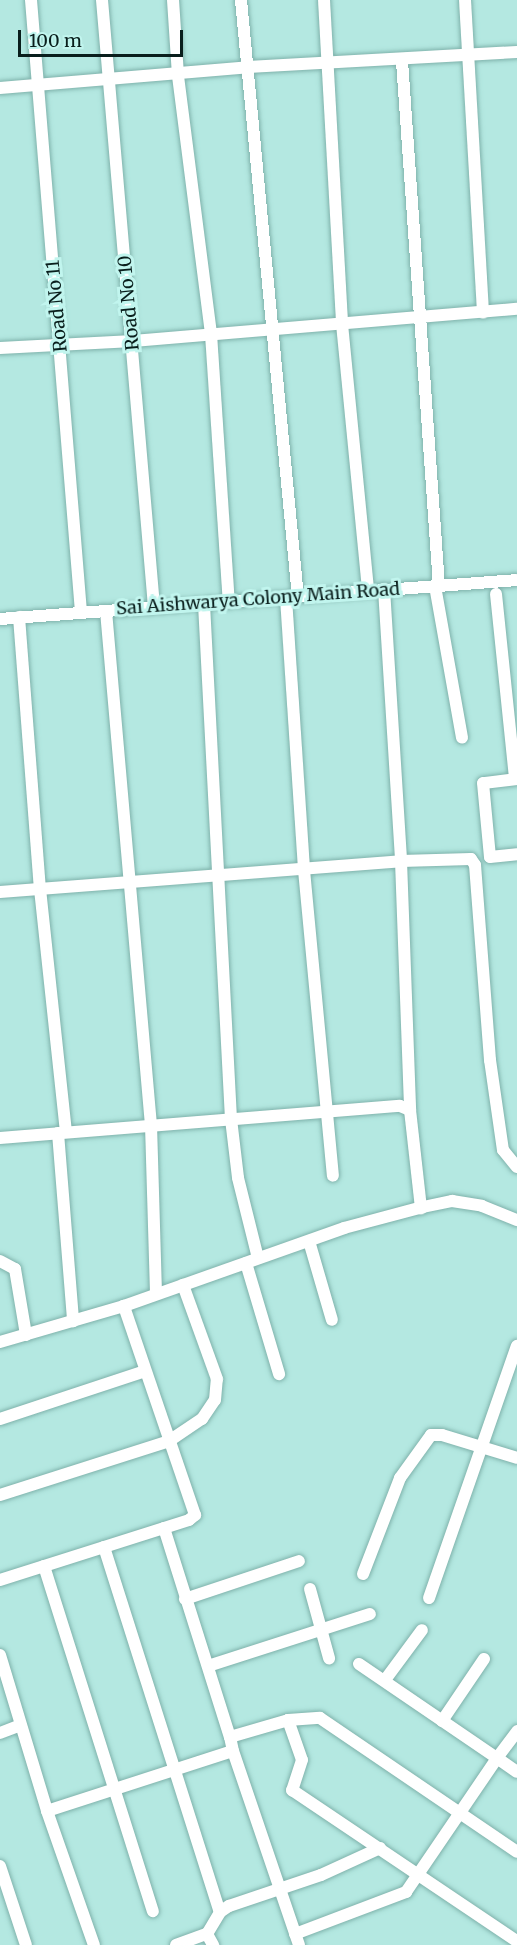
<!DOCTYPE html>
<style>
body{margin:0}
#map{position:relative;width:517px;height:1945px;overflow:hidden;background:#b4e8e1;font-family:Merriweather,serif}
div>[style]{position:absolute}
.roads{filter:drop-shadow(0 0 2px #7fb2ab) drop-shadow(0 0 2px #7fb2ab)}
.minor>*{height:12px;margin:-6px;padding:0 6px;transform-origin:6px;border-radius:6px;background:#fff}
span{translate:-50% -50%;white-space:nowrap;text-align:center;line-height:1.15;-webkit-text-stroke:6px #c1f5ee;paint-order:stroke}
.street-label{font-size:18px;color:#091e1c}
.scale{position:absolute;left:18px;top:30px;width:165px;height:27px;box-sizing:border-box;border:3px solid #091e1c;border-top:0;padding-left:8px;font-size:18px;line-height:21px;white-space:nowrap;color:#091e1c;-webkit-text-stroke:4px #c1f5ee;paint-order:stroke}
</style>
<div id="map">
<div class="roads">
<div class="minor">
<div style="left:31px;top:0;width:614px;rotate:85.33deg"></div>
<div style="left:102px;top:0;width:608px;rotate:85.1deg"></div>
<div style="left:173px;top:0;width:76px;rotate:86.2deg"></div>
<div style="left:178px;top:76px;width:260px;rotate:82.7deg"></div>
<div style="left:211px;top:334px;width:269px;rotate:86.2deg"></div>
<div style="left:241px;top:0;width:600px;rotate:84.55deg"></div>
<div style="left:324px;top:0;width:324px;rotate:86.8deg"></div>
<div style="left:342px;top:324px;width:268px;rotate:84.4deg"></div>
<div style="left:465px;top:0;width:313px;rotate:86.7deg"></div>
<div style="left:402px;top:61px;width:526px;rotate:85.97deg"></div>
<div style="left:0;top:88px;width:249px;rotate:-4.8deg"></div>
<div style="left:248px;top:67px;width:269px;rotate:-3.2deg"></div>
<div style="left:0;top:348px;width:133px;rotate:-3deg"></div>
<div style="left:133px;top:341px;width:385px;rotate:-4.8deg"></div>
<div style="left:435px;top:586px;width:154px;rotate:79.9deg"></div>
<div style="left:384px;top:589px;width:273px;rotate:86.4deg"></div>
<div style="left:401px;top:861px;width:249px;rotate:87.9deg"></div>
<div style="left:496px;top:594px;width:186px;rotate:84.1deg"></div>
<div style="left:286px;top:598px;width:273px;rotate:86.2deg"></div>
<div style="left:304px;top:870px;width:307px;rotate:84.6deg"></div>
<div style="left:204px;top:604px;width:516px;rotate:87deg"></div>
<div style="left:231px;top:1119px;width:59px;rotate:83.2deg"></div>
<div style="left:238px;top:1178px;width:82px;rotate:76deg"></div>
<div style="left:106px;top:611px;width:516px;rotate:85deg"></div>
<div style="left:151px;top:1125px;width:168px;rotate:88.3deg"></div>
<div style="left:19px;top:617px;width:273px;rotate:85.6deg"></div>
<div style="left:40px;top:889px;width:244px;rotate:83.9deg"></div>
<div style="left:0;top:619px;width:518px;rotate:-4.31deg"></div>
<div style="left:517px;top:779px;width:34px;rotate:173deg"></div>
<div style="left:483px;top:783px;width:74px;rotate:84.6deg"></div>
<div style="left:490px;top:857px;width:27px;rotate:-6deg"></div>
<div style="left:0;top:892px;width:402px;rotate:-4.4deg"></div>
<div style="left:401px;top:861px;width:70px;rotate:-1.6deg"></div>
<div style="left:471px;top:859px;width:7px;rotate:56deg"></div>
<div style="left:475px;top:865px;width:196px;rotate:85.6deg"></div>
<div style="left:490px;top:1060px;width:91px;rotate:81.8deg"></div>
<div style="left:503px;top:1150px;width:22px;rotate:51deg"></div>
<div style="left:58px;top:1133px;width:189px;rotate:85.4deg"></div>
<div style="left:0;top:1138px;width:401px;rotate:-4.6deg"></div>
<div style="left:400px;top:1106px;width:11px;rotate:22deg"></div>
<div style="left:410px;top:1110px;width:99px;rotate:83.6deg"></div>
<div style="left:309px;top:1241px;width:82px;rotate:73.8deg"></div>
<div style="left:0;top:1261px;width:17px;rotate:28deg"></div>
<div style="left:15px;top:1269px;width:67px;rotate:80.5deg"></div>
<div style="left:246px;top:1263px;width:116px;rotate:73.4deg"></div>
<div style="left:0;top:1342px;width:129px;rotate:-16.2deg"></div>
<div style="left:124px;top:1306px;width:233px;rotate:-19.5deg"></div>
<div style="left:344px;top:1228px;width:82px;rotate:-14.9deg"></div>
<div style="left:423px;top:1207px;width:30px;rotate:-12deg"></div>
<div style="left:452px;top:1201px;width:30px;rotate:9deg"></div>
<div style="left:482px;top:1206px;width:38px;rotate:22deg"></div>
<div style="left:0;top:1419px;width:153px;rotate:-18.3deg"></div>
<div style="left:0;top:1495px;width:177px;rotate:-17.7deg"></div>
<div style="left:169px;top:1441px;width:40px;rotate:-34deg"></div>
<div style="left:202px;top:1419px;width:23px;rotate:-56deg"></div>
<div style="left:215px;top:1400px;width:21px;rotate:-85deg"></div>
<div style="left:217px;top:1379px;width:100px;rotate:-109.9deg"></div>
<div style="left:164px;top:1528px;width:219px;rotate:72.5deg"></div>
<div style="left:104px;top:1547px;width:383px;rotate:72.4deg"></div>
<div style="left:44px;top:1566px;width:362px;rotate:72.5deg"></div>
<div style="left:363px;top:1574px;width:103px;rotate:-68.9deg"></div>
<div style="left:400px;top:1478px;width:53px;rotate:-54.2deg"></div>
<div style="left:431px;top:1435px;width:11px"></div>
<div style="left:442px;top:1435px;width:78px;rotate:17deg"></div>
<div style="left:0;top:1580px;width:198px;rotate:-17.6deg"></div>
<div style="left:189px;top:1520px;width:8px;rotate:-40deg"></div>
<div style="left:195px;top:1515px;width:221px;rotate:-108.8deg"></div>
<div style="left:310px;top:1589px;width:72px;rotate:74.6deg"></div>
<div style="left:429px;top:1598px;width:267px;rotate:-70.8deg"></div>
<div style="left:185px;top:1599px;width:120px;rotate:-18.4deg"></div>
<div style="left:0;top:1655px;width:163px;rotate:73.2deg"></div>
<div style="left:47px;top:1811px;width:142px;rotate:70.7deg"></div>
<div style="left:359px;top:1664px;width:167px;rotate:34.3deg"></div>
<div style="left:497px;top:1758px;width:34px;rotate:-53deg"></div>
<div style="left:208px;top:1666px;width:170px;rotate:-17.8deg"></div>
<div style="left:385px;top:1680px;width:62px;rotate:-53.5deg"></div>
<div style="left:288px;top:1720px;width:42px;rotate:70.7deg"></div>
<div style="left:302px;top:1760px;width:32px;rotate:108deg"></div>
<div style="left:292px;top:1790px;width:271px;rotate:33.9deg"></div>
<div style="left:442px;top:1721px;width:75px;rotate:-55.9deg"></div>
<div style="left:0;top:1733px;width:22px;rotate:-21deg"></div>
<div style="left:233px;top:1751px;width:205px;rotate:71.2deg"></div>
<div style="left:47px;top:1811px;width:195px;rotate:-17.9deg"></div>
<div style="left:233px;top:1751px;width:14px;rotate:-102deg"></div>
<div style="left:230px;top:1737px;width:60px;rotate:-16.3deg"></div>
<div style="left:288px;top:1720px;width:32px;rotate:-4deg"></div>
<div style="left:320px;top:1718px;width:238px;rotate:34.2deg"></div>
<div style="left:0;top:1866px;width:83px;rotate:71.8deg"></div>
<div style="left:207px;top:1934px;width:13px;rotate:61deg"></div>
<div style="left:295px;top:1934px;width:119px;rotate:-20.7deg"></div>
<div style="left:406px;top:1892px;width:162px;rotate:-55.8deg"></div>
<div style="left:497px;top:1758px;width:24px;rotate:35deg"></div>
<div style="left:176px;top:1945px;width:33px;rotate:-20deg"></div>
<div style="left:207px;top:1934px;width:26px;rotate:-59deg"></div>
<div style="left:220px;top:1912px;width:11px;rotate:-34deg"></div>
<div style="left:229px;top:1906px;width:97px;rotate:-18.6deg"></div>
<div style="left:321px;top:1875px;width:65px;rotate:-24.6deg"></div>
</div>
</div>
<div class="street-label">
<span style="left:129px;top:303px;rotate:-95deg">Road No 10</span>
<span style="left:57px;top:306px;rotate:-95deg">Road No 11</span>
<span style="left:258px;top:599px;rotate:-4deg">Sai Aishwarya Colony Main Road</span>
</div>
<div class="scale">100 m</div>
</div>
